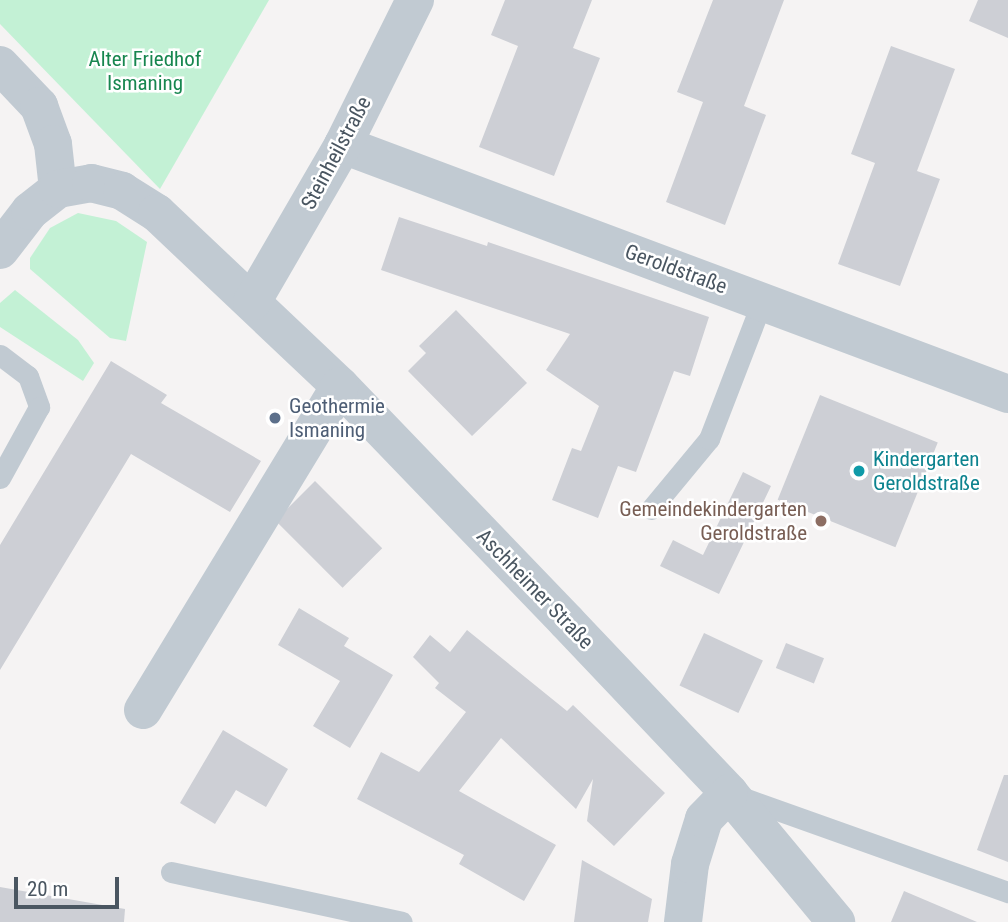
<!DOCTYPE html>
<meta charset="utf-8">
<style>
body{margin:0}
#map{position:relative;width:1008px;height:922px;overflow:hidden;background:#f5f3f3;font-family:"Roboto Condensed",sans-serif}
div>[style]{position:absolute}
.green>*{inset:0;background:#c3f1d5}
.building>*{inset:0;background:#cdcfd5;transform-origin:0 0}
.service>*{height:21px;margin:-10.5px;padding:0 10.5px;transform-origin:10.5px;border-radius:10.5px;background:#c1cad2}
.minor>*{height:38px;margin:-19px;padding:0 19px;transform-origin:19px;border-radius:19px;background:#c1cad2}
.dots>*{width:19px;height:19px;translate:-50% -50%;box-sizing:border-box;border:4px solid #fff;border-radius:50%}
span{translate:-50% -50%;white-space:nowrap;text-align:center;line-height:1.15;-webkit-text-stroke:5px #fff;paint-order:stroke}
.park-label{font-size:21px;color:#17864f}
.street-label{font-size:21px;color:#4a5661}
.service-label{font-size:21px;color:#4e5e75}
.left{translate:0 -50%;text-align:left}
.culture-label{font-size:21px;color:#0d838f}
.education-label{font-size:21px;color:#785e54}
.right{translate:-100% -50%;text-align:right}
.scale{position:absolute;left:14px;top:877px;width:105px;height:32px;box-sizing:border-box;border:4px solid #4a5661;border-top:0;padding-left:9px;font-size:21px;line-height:24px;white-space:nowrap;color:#4a5661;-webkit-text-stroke:5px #fff;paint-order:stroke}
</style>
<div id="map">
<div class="green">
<div style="clip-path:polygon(0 0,269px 0,160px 189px,0 24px)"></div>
<div style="clip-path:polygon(78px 213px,116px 221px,147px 242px,126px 341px,110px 338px,30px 269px,30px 258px,50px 228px)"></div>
<div style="clip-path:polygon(15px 290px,78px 340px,94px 363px,83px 381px,0 327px,0 303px)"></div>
</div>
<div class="building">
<div style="clip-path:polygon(505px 0,592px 0,573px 48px,600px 58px,554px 176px,479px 147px,518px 46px,491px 35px)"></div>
<div style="clip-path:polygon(713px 0,784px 0,744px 106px,766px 115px,725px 225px,666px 202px,703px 102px,677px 92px)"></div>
<div style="clip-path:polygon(978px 0,1008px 0,1008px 38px,969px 21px)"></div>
<div style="clip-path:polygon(891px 46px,955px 69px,917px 171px,940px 179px,900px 286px,838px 264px,875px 163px,851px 154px)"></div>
<div style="clip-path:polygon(399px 217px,487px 246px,488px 242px,709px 317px,690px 376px,674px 371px,636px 472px,618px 466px,598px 518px,552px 500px,572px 448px,581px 451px,599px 406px,546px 370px,570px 334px,381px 270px)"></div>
<div style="clip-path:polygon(456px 310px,527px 383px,472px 436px,408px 371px,426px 353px,419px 346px)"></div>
<div style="clip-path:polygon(111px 361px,167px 395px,161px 403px,261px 461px,230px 512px,131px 454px,0 670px,0 545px)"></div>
<div style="left:820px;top:395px;width:127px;height:113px;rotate:22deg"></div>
<div style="clip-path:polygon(743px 472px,771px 486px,719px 594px,660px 566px,673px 540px,703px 555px)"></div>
<div style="left:315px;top:481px;width:95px;height:56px;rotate:45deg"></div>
<div style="clip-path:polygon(299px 608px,349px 638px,344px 646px,393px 675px,350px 748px,313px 726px,340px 681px,278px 645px)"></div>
<div style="clip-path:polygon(467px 630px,567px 711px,573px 705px,665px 793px,614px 846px,587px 821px,593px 779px,576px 809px,501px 738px,459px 791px,556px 845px,524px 901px,459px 864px,464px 855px,357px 799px,381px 752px,419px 772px,466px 712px,435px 688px,439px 683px,413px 657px,430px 635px,450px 652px)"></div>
<div style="left:704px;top:633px;width:65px;height:58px;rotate:25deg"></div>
<div style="left:786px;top:643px;width:41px;height:27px;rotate:22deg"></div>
<div style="clip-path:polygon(223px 730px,288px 769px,266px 807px,236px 790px,215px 824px,180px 803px)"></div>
<div style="clip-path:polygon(1004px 775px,1008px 775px,1008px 862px,977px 850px)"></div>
<div style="clip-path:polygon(582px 860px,652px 899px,648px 922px,574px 922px)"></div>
<div style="clip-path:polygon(0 887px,125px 909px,124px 922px,0 922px)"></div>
<div style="clip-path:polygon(904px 891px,977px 922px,891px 922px)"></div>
</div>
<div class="service">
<div style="left:0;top:355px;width:35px;rotate:37deg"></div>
<div style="left:28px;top:376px;width:33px;rotate:70deg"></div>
<div style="left:39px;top:407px;width:81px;rotate:118.8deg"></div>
<div style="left:651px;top:509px;width:91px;rotate:-50.4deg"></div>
<div style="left:709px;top:439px;width:147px;rotate:-68.9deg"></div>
<div style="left:738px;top:796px;width:287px;rotate:19.6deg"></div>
<div style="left:171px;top:872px;width:236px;rotate:12.2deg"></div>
</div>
<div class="minor">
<div style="left:0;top:65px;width:57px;rotate:46.4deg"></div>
<div style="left:39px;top:106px;width:40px;rotate:69.8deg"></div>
<div style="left:53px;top:144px;width:45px;rotate:83.7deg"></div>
<div style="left:343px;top:145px;width:710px;rotate:20.53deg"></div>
<div style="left:0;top:250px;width:49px;rotate:-52.4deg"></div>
<div style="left:30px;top:211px;width:36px;rotate:-38deg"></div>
<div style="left:58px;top:189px;width:34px;rotate:-10deg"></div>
<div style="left:91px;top:183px;width:32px;rotate:14deg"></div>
<div style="left:122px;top:191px;width:41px;rotate:32.2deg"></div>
<div style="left:157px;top:213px;width:252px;rotate:43.4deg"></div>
<div style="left:340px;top:386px;width:327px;rotate:46.1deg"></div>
<div style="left:567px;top:622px;width:236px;rotate:46.5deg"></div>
<div style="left:729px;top:793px;width:168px;rotate:50.3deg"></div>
<div style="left:252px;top:302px;width:181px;rotate:-59.9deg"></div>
<div style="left:343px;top:145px;width:162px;rotate:-63.6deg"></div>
<div style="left:143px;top:710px;width:379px;rotate:-58.7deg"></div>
<div style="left:683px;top:922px;width:58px;rotate:-83.1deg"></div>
<div style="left:690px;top:864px;width:47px;rotate:-72.7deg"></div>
<div style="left:704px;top:819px;width:36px;rotate:-46deg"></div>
</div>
<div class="dots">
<div style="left:275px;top:418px;background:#5c6f8a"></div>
<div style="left:859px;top:471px;background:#0f9aa8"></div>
<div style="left:821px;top:521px;background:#8d6e63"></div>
</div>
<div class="park-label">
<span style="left:145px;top:71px">Alter Friedhof<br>Ismaning</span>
</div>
<div class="street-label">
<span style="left:336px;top:153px;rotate:-62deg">Steinheilstraße</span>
<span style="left:676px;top:269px;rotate:20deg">Geroldstraße</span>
<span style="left:535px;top:589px;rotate:46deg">Aschheimer Straße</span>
</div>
<div class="service-label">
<span class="left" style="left:289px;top:418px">Geothermie<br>Ismaning</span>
</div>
<div class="culture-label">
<span class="left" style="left:873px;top:471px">Kindergarten<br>Geroldstraße</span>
</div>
<div class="education-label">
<span class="right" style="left:807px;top:521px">Gemeindekindergarten<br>Geroldstraße</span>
</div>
<div class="scale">20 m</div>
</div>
